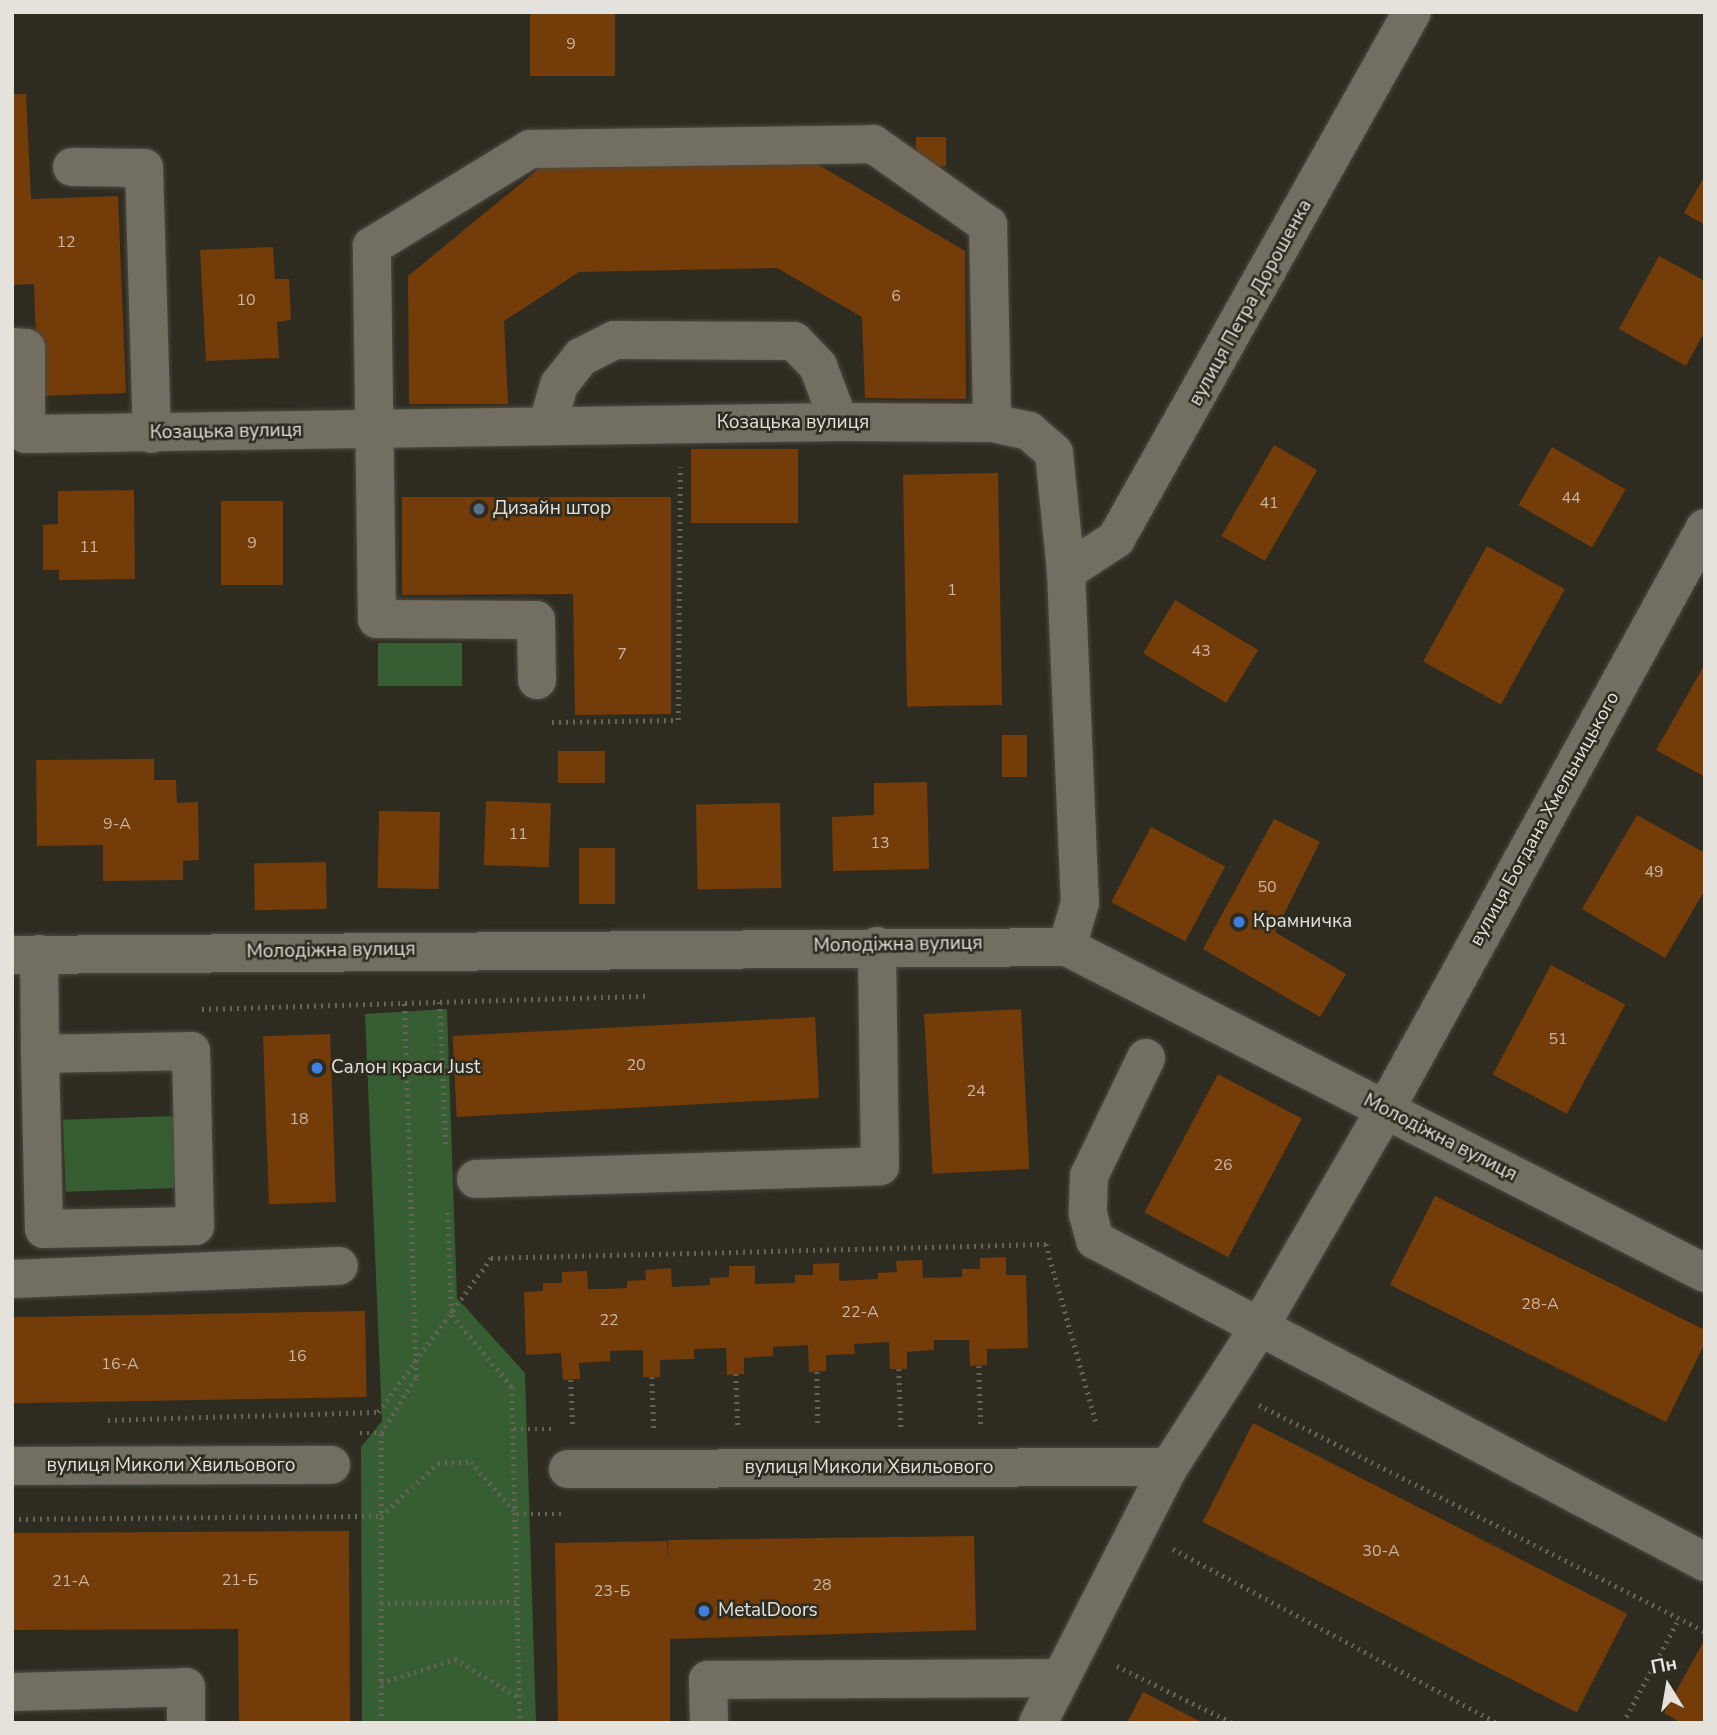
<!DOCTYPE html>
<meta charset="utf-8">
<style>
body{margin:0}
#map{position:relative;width:1717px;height:1735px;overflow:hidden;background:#2e2b20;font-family:"Nunito Sans",sans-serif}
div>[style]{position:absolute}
.green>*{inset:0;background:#365e32;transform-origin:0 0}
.building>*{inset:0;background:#743c09;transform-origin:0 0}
.path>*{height:4.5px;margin-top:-2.25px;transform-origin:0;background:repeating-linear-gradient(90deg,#666359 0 2px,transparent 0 7px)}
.roads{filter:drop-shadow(0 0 2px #4c4a40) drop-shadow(0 0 2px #4c4a40)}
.minor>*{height:38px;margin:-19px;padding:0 19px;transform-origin:19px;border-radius:19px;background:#726f62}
.dots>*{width:19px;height:19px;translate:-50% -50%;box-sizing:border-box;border:4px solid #2e2b20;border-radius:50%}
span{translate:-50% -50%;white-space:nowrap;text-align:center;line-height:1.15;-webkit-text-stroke:5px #2e2b20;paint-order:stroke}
.number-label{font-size:16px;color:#c8b8a6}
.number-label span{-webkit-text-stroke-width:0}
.street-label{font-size:19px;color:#e4e2db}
.poi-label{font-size:19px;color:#e4e2db}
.left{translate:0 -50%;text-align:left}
.frame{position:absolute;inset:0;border:14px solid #e4e2db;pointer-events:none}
.north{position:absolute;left:1633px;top:1651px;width:70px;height:70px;-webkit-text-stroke:5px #2e2b20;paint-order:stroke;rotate:349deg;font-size:19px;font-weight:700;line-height:28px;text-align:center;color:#e4e2db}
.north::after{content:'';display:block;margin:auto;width:24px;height:32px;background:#e4e2db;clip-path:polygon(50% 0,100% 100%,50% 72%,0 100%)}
</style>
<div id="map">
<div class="green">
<div style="left:378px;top:643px;width:84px;height:43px"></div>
<div style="clip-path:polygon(447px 1009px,457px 1298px,525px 1373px,536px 1723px,362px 1723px,361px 1447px,382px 1421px,365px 1014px)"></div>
<div style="left:174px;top:1116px;width:72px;height:111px;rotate:88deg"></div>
</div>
<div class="building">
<div style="left:530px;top:12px;width:85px;height:64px"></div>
<div style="clip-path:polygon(12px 94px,26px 94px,31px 199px,118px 196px,126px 393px,38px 396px,34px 284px,12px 285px)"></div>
<div style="left:946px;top:137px;width:29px;height:30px;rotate:90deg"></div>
<div style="clip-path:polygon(814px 162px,965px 251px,966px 399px,865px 398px,862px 317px,777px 268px,579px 272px,504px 321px,508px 404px,409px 404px,408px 276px,542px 166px)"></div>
<div style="clip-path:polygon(1705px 175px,1705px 225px,1684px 213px)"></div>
<div style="clip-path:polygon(273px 247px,275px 279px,289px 279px,291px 320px,277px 322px,279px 358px,206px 361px,200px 250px)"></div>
<div style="clip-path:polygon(1659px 256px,1705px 281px,1705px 331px,1686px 366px,1619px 329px)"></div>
<div style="left:1274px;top:445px;width:50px;height:105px;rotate:30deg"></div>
<div style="left:1552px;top:447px;width:85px;height:67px;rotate:30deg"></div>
<div style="left:798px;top:449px;width:74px;height:107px;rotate:90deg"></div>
<div style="left:998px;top:473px;width:232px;height:95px;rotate:89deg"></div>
<div style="clip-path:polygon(134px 490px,135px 579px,59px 580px,59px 570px,43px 570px,43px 525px,58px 524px,58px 491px)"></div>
<div style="clip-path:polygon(402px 497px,671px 497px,671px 714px,575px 715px,573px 594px,402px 595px)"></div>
<div style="left:221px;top:501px;width:62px;height:84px"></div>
<div style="left:1487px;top:546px;width:89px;height:132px;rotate:29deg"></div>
<div style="left:1175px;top:600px;width:97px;height:62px;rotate:31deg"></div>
<div style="clip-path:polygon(1705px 664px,1705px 777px,1656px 750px)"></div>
<div style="left:1002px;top:735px;width:25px;height:42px"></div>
<div style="left:605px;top:751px;width:32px;height:47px;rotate:90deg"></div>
<div style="clip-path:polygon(154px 759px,154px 780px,176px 780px,177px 803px,198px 802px,199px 860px,183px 861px,183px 880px,103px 881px,103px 845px,37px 846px,36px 760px)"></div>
<div style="clip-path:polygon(927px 782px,929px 869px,833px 871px,832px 817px,874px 815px,874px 783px)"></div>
<div style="left:486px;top:801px;width:65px;height:64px;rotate:2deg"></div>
<div style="left:780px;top:803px;width:85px;height:84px;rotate:89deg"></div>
<div style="left:379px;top:811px;width:61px;height:77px;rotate:1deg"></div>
<div style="clip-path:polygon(1637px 815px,1705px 853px,1705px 890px,1665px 958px,1582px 909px)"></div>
<div style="clip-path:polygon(1274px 819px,1320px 842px,1275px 932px,1346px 974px,1320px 1017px,1203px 949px)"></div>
<div style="left:1151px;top:827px;width:84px;height:85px;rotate:28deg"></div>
<div style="left:579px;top:848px;width:36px;height:56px"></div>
<div style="left:326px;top:862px;width:47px;height:72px;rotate:89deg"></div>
<div style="left:1551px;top:965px;width:84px;height:124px;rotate:28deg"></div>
<div style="left:1021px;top:1009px;width:160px;height:97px;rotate:87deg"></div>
<div style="left:815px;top:1017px;width:81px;height:363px;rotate:87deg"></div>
<div style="left:330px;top:1034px;width:168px;height:67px;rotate:88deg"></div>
<div style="left:1218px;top:1074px;width:95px;height:157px;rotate:28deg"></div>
<div style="clip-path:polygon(1435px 1196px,1705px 1330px,1705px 1343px,1666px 1422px,1390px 1285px)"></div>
<div style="clip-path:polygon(1006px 1257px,1006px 1275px,1026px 1275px,1028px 1348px,987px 1349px,987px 1365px,970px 1366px,969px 1340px,934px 1340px,934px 1350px,907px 1352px,907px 1369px,890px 1369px,889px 1342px,854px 1344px,855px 1354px,826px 1355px,826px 1371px,809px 1372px,808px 1345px,773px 1347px,773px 1356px,744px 1358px,744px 1374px,727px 1375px,726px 1348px,694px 1349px,694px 1359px,660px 1360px,660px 1377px,643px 1377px,643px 1350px,610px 1351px,610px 1361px,579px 1363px,580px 1379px,563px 1380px,561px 1353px,526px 1355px,524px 1292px,543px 1291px,543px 1283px,562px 1283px,562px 1272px,587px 1271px,588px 1289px,608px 1289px,627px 1288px,627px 1281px,646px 1280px,645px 1270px,671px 1268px,672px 1287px,710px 1285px,710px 1278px,729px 1277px,729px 1266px,755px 1266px,755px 1284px,795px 1283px,795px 1275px,813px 1275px,813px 1264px,839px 1263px,839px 1281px,878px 1279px,878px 1273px,897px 1272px,896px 1261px,922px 1260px,923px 1278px,962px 1277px,962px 1269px,980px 1269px,980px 1258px)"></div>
<div style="left:365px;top:1311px;width:86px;height:353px;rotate:89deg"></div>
<div style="left:1253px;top:1423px;width:420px;height:111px;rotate:27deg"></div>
<div style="clip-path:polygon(349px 1531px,350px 1723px,239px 1723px,238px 1629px,12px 1630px,12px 1533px)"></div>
<div style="clip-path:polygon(974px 1536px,976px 1630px,670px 1639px,670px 1723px,558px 1723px,555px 1543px,667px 1541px,668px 1567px,668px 1540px)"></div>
<div style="clip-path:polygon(1705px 1639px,1705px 1723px,1682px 1723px,1664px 1713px)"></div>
<div style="clip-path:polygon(1143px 1692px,1203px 1723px,1127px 1723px)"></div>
</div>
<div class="path">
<div style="left:552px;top:722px;width:126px;rotate:-0.9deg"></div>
<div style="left:678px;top:720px;width:253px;rotate:-89.5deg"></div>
<div style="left:440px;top:1002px;width:146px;rotate:87.6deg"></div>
<div style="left:202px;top:1009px;width:446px;rotate:-1.7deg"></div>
<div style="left:448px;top:1213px;width:102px;rotate:87.8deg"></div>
<div style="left:452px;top:1315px;width:94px;rotate:50.2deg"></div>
<div style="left:512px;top:1387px;width:336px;rotate:88.6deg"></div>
<div style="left:979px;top:1366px;width:59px;rotate:88.1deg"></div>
<div style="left:899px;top:1369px;width:58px;rotate:88deg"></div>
<div style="left:817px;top:1372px;width:55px;rotate:89deg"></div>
<div style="left:736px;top:1374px;width:52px;rotate:87.8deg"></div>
<div style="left:652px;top:1377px;width:51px;rotate:87.8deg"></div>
<div style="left:571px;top:1380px;width:48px;rotate:87.6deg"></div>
<div style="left:1259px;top:1405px;width:500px;rotate:26.9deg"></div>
<div style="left:108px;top:1420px;width:270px;rotate:-1.7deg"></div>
<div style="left:378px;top:1412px;width:191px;rotate:-53.7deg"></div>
<div style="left:491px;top:1258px;width:555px;rotate:-1.44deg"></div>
<div style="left:1046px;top:1244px;width:189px;rotate:74.3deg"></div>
<div style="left:514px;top:1429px;width:37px"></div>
<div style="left:360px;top:1433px;width:21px"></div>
<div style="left:12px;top:1519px;width:369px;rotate:-0.5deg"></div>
<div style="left:381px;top:1516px;width:78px;rotate:-42.9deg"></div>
<div style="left:438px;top:1463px;width:33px;rotate:-2deg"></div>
<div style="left:471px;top:1462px;width:69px;rotate:48.5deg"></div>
<div style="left:517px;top:1514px;width:48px"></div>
<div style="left:1173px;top:1549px;width:368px;rotate:28.2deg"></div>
<div style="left:381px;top:1603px;width:137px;rotate:-0.4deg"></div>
<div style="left:1117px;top:1666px;width:129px;rotate:26.2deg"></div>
<div style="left:381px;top:1683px;width:78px;rotate:-18deg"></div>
<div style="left:455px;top:1659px;width:76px;rotate:31deg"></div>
<div style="left:381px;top:1723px;width:290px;rotate:-90deg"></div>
<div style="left:381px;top:1433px;width:66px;rotate:-58deg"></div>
<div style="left:416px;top:1377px;width:374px;rotate:-91.8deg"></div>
<div style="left:1623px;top:1723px;width:119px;rotate:-61.9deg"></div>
</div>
<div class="roads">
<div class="minor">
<div style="left:72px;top:167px;width:72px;rotate:0.8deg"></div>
<div style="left:144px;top:168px;width:266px;rotate:88.3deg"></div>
<div style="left:12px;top:347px;width:14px;rotate:4deg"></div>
<div style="left:26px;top:348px;width:86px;rotate:90deg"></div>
<div style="left:26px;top:434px;width:813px;rotate:-0.85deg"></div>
<div style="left:839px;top:422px;width:153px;rotate:0.4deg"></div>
<div style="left:992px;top:423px;width:38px;rotate:12deg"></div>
<div style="left:1029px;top:431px;width:33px;rotate:41deg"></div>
<div style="left:1054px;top:453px;width:120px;rotate:84.2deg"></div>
<div style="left:1066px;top:572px;width:331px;rotate:87.6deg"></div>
<div style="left:1080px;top:903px;width:46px;rotate:106.5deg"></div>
<div style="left:547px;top:426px;width:43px;rotate:-73.7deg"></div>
<div style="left:559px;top:385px;width:36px;rotate:-52deg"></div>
<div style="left:581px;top:357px;width:37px;rotate:-27deg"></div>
<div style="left:614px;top:340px;width:180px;rotate:0.3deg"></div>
<div style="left:794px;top:341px;width:35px;rotate:46deg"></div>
<div style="left:818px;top:366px;width:60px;rotate:69.4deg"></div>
<div style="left:1066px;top:572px;width:60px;rotate:-33.4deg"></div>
<div style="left:1116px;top:539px;width:604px;rotate:-60.68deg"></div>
<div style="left:537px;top:680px;width:60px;rotate:-91deg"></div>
<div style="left:536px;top:620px;width:159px;rotate:-179.6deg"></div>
<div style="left:377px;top:619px;width:373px;rotate:-90.8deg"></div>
<div style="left:372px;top:246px;width:185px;rotate:-31.5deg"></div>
<div style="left:530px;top:149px;width:343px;rotate:-0.8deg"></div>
<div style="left:873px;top:144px;width:141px;rotate:35.2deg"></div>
<div style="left:988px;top:225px;width:198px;rotate:88.8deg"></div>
<div style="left:39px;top:954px;width:100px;rotate:89.4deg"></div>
<div style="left:40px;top:1054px;width:175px;rotate:88.7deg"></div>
<div style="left:44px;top:1229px;width:151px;rotate:-1.1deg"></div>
<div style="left:195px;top:1226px;width:175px;rotate:-91.3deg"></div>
<div style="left:191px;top:1051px;width:151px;rotate:178.9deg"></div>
<div style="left:12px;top:955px;width:1055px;rotate:-0.43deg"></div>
<div style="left:1067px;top:947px;width:716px;rotate:27.07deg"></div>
<div style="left:1146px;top:1058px;width:131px;rotate:115.8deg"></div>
<div style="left:1089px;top:1176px;width:38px;rotate:92deg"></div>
<div style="left:1088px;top:1214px;width:27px;rotate:75deg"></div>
<div style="left:1095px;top:1240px;width:690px;rotate:27.83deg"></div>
<div style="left:476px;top:1179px;width:404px;rotate:-1.8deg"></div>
<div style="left:880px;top:1166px;width:220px;rotate:-90.8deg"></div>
<div style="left:12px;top:1279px;width:327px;rotate:-2.3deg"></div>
<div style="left:12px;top:1466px;width:319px;rotate:-0.2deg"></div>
<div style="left:568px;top:1469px;width:601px;rotate:-0.19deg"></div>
<div style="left:12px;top:1692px;width:174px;rotate:-1.6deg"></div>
<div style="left:186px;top:1687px;width:36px;rotate:90deg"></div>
<div style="left:709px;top:1723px;width:43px;rotate:-91.3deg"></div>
<div style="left:708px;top:1680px;width:353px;rotate:-0.3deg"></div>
<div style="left:1038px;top:1723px;width:288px;rotate:-62.9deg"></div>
<div style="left:1169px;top:1467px;width:170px;rotate:-57.2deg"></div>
<div style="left:1261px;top:1324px;width:247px;rotate:-59.9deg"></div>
<div style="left:1385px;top:1110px;width:664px;rotate:-61.2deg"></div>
</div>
</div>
<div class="dots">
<div style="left:479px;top:509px;background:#5c6f8a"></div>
<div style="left:1239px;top:922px;background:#3f7fe0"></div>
<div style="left:317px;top:1068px;background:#3f7fe0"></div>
<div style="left:704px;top:1611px;background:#3f7fe0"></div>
</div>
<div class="number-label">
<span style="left:571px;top:44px">9</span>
<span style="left:66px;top:242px">12</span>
<span style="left:896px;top:296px">6</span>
<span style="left:246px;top:300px">10</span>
<span style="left:1571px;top:498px">44</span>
<span style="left:1269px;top:503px">41</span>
<span style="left:252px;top:543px">9</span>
<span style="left:89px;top:547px">11</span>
<span style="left:952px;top:590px">1</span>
<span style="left:1201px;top:651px">43</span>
<span style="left:622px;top:654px">7</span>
<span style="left:117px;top:824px">9-А</span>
<span style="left:518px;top:834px">11</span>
<span style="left:880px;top:843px">13</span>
<span style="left:1654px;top:872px">49</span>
<span style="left:1267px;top:887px">50</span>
<span style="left:1558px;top:1039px">51</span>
<span style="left:636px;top:1065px">20</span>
<span style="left:976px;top:1091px">24</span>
<span style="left:299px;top:1119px">18</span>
<span style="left:1223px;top:1165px">26</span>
<span style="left:1540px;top:1304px">28-А</span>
<span style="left:860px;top:1312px">22-А</span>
<span style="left:609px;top:1320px">22</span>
<span style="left:297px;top:1356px">16</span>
<span style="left:120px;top:1364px">16-А</span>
<span style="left:1381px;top:1551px">30-А</span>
<span style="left:240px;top:1580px">21-Б</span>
<span style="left:71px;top:1581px">21-А</span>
<span style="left:822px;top:1585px">28</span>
<span style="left:612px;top:1591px">23-Б</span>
</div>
<div class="street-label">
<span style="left:1251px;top:303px;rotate:-61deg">вулиця Петра Дорошенка</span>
<span style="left:793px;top:423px">Козацька вулиця</span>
<span style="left:226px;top:432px;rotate:-1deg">Козацька вулиця</span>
<span style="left:1545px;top:819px;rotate:-61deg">вулиця Богдана Хмельницького</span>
<span style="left:898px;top:945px;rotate:-1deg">Молодіжна вулиця</span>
<span style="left:331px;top:951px;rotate:-1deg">Молодіжна вулиця</span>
<span style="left:1440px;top:1138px;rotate:27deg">Молодіжна вулиця</span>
<span style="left:171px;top:1466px">вулиця Миколи Хвильового</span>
<span style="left:869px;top:1468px">вулиця Миколи Хвильового</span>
</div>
<div class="poi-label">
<span class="left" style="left:493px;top:509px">Дизайн штор</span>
<span class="left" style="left:1253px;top:922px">Крамничка</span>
<span class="left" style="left:331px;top:1068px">Салон краси Just</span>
<span class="left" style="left:718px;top:1611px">MetalDoors</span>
</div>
<div class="frame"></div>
<div class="north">Пн</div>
</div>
